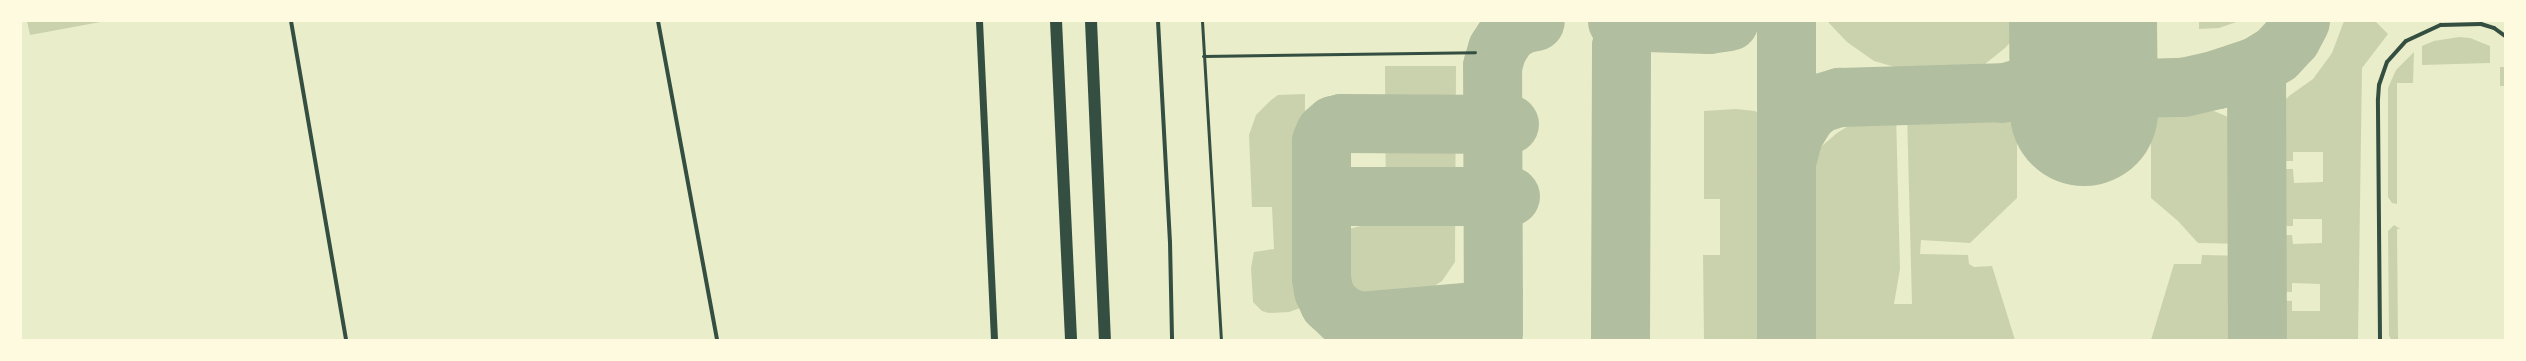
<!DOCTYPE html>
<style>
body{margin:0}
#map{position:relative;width:2526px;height:361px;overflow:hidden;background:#e9edc9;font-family:Cabin,sans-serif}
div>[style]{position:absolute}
.green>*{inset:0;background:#cad2ad;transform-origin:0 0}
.taxiway>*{height:59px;margin:-29.5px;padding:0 29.5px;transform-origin:29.5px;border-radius:29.5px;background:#b2bea0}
.runway>*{height:148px;margin:-74px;padding:0 74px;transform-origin:74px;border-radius:74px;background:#b2bea0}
.service>*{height:3px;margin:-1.5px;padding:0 1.5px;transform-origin:1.5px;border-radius:1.5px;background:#344e41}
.minor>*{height:4px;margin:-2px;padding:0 2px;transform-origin:2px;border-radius:2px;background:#344e41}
.tertiary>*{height:7px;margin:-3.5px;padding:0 3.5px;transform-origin:3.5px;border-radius:3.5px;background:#344e41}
.motorway>*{height:12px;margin:-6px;padding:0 6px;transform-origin:6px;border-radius:6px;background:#344e41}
span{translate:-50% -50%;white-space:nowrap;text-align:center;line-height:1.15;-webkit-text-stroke:3px #fefae0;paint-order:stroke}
.frame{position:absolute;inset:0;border:22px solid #fefae0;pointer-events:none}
</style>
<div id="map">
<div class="green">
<div style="clip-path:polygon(27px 21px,106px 21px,30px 35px)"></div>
<div style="clip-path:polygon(1827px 21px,2017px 21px,2017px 35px,2005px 48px,1980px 68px,1963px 73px,1926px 76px,1874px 61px,1847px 42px)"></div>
<div style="clip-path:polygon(2199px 21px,2239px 21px,2219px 28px,2199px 29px)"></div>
<div style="clip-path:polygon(2344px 21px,2375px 21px,2388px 34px,2362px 68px,2358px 340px,2268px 340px,2267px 300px,2292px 301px,2292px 311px,2320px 311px,2320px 284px,2292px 283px,2292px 292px,2268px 291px,2268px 235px,2292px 235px,2293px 244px,2322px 243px,2322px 219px,2293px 219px,2293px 226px,2268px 226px,2268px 169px,2293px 169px,2294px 183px,2323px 182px,2323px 152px,2293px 152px,2293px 161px,2268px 161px,2272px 115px,2289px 96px,2313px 79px,2332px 53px)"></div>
<div style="clip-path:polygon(2459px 37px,2470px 38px,2490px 46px,2490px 63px,2422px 65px,2422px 46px,2434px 41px)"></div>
<div style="clip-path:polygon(2414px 52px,2413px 83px,2397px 83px,2397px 204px,2392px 203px,2388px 197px,2388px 88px,2396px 70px)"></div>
<div style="clip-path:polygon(1385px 66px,1456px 66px,1455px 262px,1442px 281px,1425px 292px,1409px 297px,1364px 296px,1348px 288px,1338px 269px,1340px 241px,1349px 229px,1364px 225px,1386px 225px)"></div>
<div style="left:2505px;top:67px;width:19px;height:5px;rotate:90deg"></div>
<div style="clip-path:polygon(1305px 94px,1304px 303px,1300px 308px,1289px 312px,1269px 313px,1262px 311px,1253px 302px,1251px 268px,1254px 252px,1274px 249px,1272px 207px,1252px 207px,1249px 135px,1256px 115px,1270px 101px,1278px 95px)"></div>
<div style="clip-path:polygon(1736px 109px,1755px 111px,1767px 118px,1772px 130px,1774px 153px,1772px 340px,1704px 340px,1703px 255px,1720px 255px,1720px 199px,1704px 199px,1704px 111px)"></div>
<div style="clip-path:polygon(2214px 111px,2228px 117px,2240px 127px,2246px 137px,2247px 244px,2198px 243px,2178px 221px,2151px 198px,2151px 112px)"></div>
<div style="clip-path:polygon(2017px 112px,2017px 198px,1970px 243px,1921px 240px,1920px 254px,1968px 255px,1969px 264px,1974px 267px,1992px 266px,2015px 340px,1801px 340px,1800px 194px,1815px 152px,1837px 133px,1864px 116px,1896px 113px,1900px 269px,1894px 304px,1912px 304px,1907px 113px)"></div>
<div style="clip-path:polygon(2394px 225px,2400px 229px,2397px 229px,2398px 339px,2409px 340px,2391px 340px,2389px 335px,2388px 231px)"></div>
<div style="clip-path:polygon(2202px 255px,2248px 256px,2248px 340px,2151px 340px,2174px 264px,2201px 264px)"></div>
<div style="clip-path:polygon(1454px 336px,1455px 340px,1382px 340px)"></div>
</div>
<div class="taxiway">
<div style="left:1617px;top:21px;width:91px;rotate:1.9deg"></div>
<div style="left:1708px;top:24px;width:21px;rotate:-8deg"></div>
<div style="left:1786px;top:21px;width:319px;rotate:90deg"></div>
<div style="left:2256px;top:66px;width:274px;rotate:89.8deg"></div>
<div style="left:2002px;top:93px;width:32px;rotate:-16deg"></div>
<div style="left:2033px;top:84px;width:15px;rotate:-32deg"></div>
<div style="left:2046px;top:76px;width:28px;rotate:-46deg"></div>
<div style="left:2065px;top:56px;width:20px;rotate:-63deg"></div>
<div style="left:2074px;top:38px;width:18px;rotate:-74deg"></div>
<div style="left:1786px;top:162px;width:28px;rotate:-75deg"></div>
<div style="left:1793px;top:135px;width:26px;rotate:-58deg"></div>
<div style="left:1807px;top:113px;width:16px;rotate:-40deg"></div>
<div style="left:1819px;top:103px;width:21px;rotate:-17deg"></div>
<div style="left:1839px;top:97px;width:344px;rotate:-1.7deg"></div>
<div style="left:2183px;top:87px;width:35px;rotate:-13deg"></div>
<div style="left:2217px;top:79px;width:41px;rotate:-18.4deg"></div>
<div style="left:2256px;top:66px;width:23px;rotate:-31deg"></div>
<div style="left:2276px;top:54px;width:22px;rotate:-47deg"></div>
<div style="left:2291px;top:38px;width:19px;rotate:-62deg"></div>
<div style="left:1321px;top:213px;width:19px;rotate:-54deg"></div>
<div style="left:1332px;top:198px;width:8px;rotate:-14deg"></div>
<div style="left:1340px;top:196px;width:170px"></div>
<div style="left:1493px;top:293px;width:15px;rotate:122deg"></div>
<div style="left:1485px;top:306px;width:10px;rotate:151deg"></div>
<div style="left:1476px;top:311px;width:116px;rotate:175.1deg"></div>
<div style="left:1360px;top:321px;width:19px;rotate:-162deg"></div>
<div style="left:1342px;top:315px;width:18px;rotate:-137deg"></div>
<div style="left:1329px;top:303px;width:14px;rotate:-115deg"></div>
<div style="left:1323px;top:290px;width:12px;rotate:-99deg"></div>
<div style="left:1321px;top:278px;width:137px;rotate:-90deg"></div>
<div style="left:1321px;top:141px;width:10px;rotate:-66deg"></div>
<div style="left:1325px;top:132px;width:11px;rotate:-41deg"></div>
<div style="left:1333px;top:125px;width:8px;rotate:-14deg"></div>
<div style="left:1341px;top:123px;width:168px;rotate:0.3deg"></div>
<div style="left:1493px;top:333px;width:267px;rotate:-90.2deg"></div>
<div style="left:1492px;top:66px;width:18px;rotate:-74deg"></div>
<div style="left:1497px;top:49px;width:19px;rotate:-58deg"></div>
<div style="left:1507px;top:33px;width:17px;rotate:-33deg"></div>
<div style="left:1521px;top:24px;width:14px;rotate:-12deg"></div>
<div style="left:1620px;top:340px;width:294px;rotate:-89.8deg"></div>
<div style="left:1621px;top:46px;width:11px;rotate:-75deg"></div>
<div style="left:1624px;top:35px;width:9px;rotate:-49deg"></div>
<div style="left:1630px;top:28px;width:13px;rotate:-32deg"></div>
</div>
<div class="runway">
<div style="left:2083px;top:21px;width:91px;rotate:89.4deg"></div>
</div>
<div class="service">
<div style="left:1202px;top:21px;width:320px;rotate:86.6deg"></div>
<div style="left:1203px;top:56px;width:272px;rotate:-0.8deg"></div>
</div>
<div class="minor">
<div style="left:291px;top:21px;width:324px;rotate:80.2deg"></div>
<div style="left:658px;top:21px;width:324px;rotate:79.5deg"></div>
<div style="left:1158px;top:21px;width:221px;rotate:86.9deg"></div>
<div style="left:1170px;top:242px;width:98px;rotate:88.8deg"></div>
<div style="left:2380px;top:340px;width:241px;rotate:-90.5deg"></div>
<div style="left:2378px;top:99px;width:14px;rotate:-86deg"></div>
<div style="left:2379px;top:85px;width:24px;rotate:-71deg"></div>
<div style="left:2387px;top:62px;width:28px;rotate:-48deg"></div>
<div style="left:2406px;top:41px;width:38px;rotate:-25deg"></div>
<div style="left:2441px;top:25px;width:40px;rotate:-1.4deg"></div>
<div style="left:2481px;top:24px;width:14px;rotate:17deg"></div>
<div style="left:2494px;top:28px;width:14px;rotate:36deg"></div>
</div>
<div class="tertiary">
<div style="left:979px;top:21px;width:319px;rotate:87.3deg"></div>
</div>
<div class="motorway">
<div style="left:1056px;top:21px;width:319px;rotate:87.3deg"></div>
<div style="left:1091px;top:21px;width:319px;rotate:87.5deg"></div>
</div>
<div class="frame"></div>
</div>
